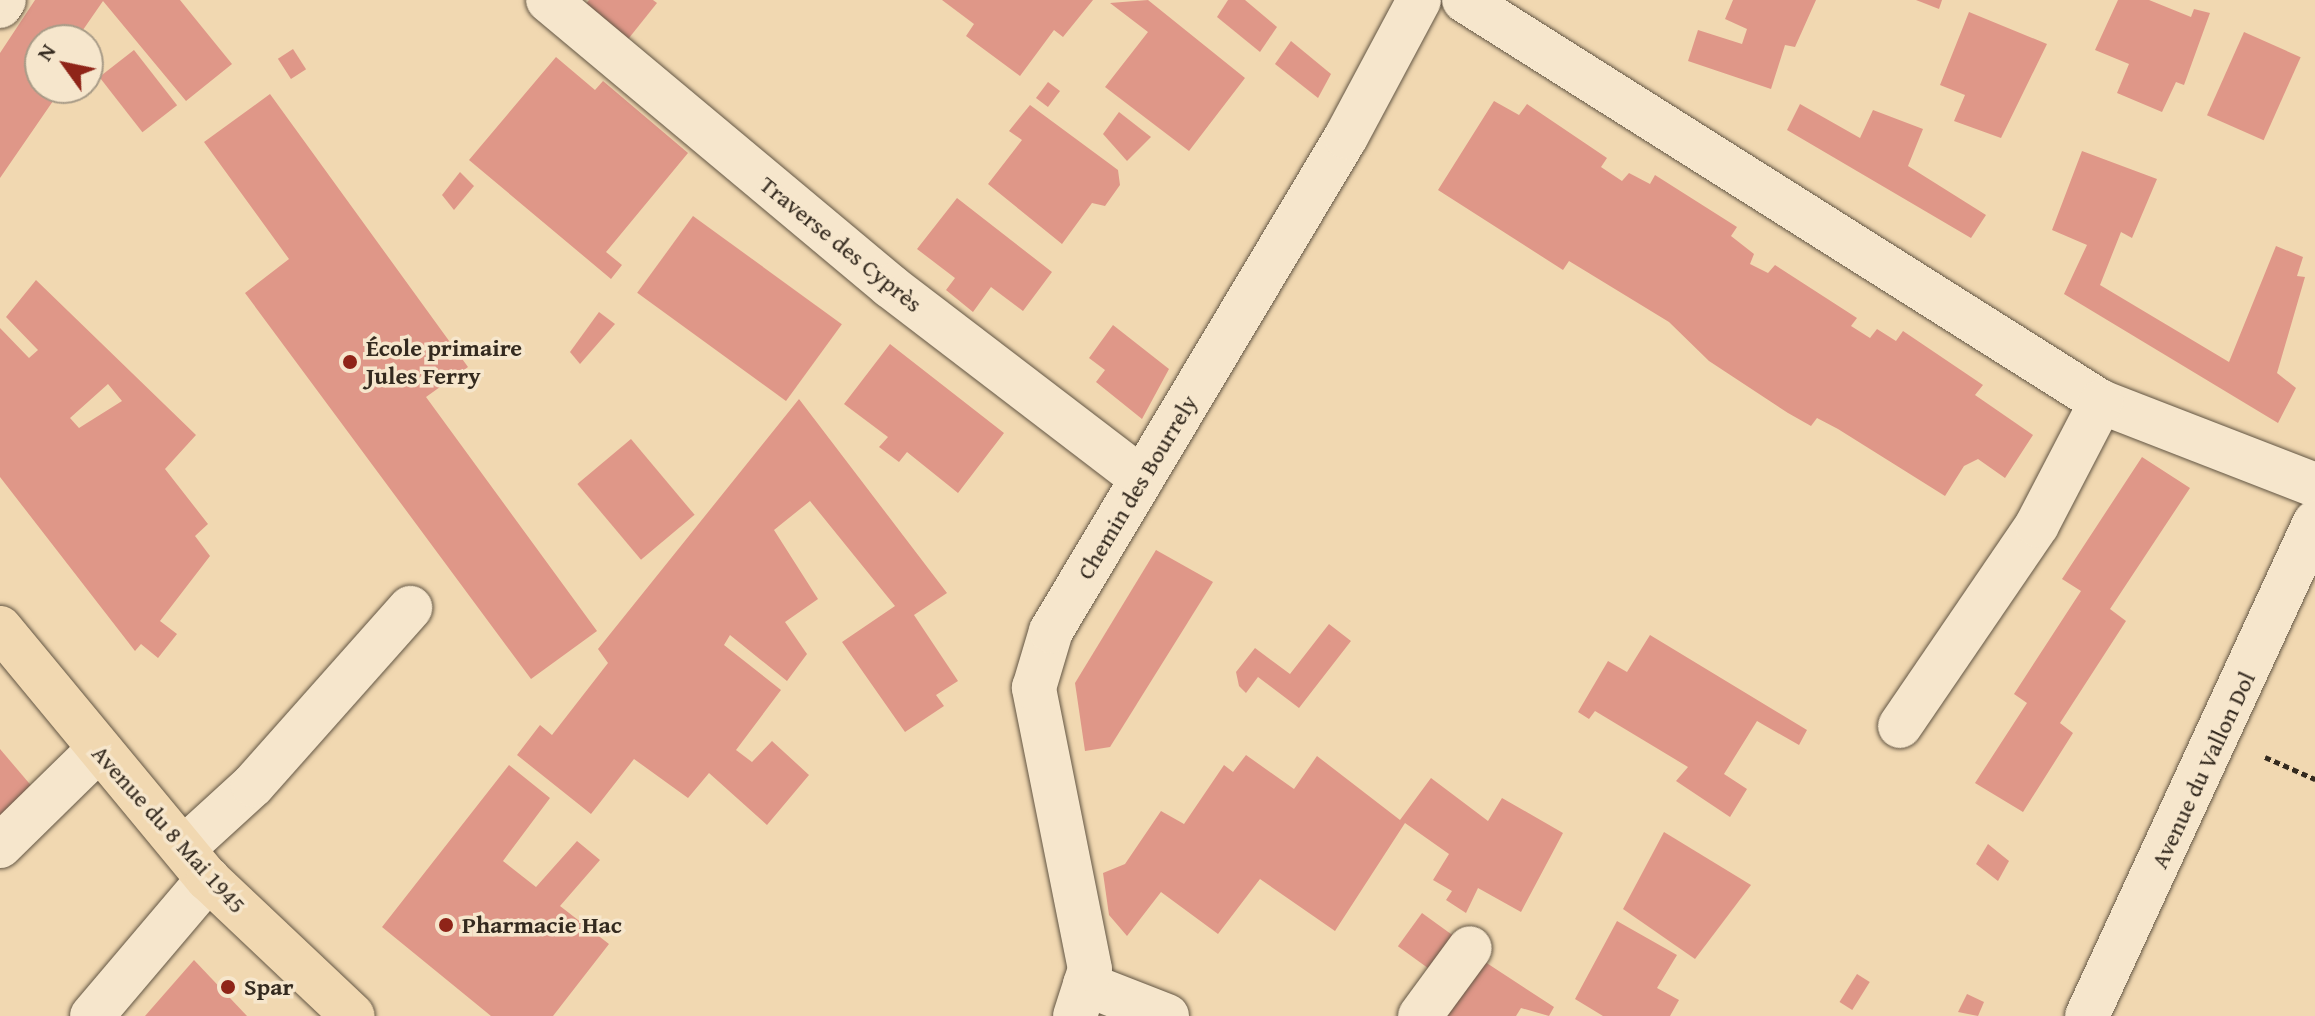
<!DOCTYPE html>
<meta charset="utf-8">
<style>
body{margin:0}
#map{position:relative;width:2315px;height:1016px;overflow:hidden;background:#f1d8b1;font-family:"Gentium Book Plus",serif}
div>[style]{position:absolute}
.building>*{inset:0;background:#df9788;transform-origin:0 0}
.path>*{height:5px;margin-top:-2.5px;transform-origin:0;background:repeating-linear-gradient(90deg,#342a1f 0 6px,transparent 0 10px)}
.roads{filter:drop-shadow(0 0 2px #635644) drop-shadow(0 0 2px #635644)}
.minor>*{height:44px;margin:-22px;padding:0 22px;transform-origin:22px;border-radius:22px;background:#f6e6cc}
.major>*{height:44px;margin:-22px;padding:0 22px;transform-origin:22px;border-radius:22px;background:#f1d8b1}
.dots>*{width:22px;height:22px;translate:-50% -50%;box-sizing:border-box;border:4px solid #f6e6cc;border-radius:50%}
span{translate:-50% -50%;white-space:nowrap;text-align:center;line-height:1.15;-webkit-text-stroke:7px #f6e6cc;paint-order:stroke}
.street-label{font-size:24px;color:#342a1f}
.poi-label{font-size:24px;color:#342a1f;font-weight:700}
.left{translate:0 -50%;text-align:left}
.north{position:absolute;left:24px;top:24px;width:80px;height:80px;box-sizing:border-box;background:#f6e6cc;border:2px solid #a89b87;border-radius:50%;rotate:303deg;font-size:22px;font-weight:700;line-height:32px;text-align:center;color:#342a1f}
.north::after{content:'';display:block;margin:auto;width:28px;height:36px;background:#8f2418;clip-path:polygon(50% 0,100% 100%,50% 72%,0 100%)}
</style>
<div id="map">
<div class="building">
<div style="clip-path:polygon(35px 0,180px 0,232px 64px,186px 101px,103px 1px,76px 40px,40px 40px,40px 88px,62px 88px,0 178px,0 53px)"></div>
<div style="clip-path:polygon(589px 0,653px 0,657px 3px,621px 48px,578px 14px)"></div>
<div style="clip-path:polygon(942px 0,1093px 0,1063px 37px,1054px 30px,1020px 76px,966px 36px,974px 24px)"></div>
<div style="clip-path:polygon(1148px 0,1245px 78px,1189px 151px,1105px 87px,1148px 32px,1110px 3px)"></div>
<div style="clip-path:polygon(1228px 0,1245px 0,1277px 27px,1260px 52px,1217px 17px)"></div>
<div style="clip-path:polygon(1733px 0,1816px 0,1795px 47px,1785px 45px,1771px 89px,1688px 61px,1698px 30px,1742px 44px,1747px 29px,1725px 19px)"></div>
<div style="clip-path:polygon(1916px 0,1942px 0,1939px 9px)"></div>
<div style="clip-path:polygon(2118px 0,2149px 0,2191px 17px,2194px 9px,2210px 13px,2184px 85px,2176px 82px,2162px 112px,2117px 93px,2129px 64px,2095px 50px)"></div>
<div style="clip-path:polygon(1969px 12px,2047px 44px,2001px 138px,1954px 121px,1965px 95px,1940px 85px)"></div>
<div style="left:2244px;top:32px;width:62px;height:91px;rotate:24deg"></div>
<div style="clip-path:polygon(1291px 41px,1331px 74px,1318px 98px,1275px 64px)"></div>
<div style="left:293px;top:49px;width:24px;height:18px;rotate:57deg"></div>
<div style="left:134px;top:50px;width:70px;height:44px;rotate:52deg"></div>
<div style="clip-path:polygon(556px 57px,595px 90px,603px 81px,688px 153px,606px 252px,622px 265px,611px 279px,469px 160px)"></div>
<div style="left:1048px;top:82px;width:15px;height:20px;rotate:37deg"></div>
<div style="clip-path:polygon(270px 94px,468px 367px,426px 397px,597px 631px,531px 679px,245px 293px,289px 259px,204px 142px)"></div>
<div style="clip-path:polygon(1494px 101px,1519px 115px,1527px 104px,1607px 158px,1601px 167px,1622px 181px,1629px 173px,1650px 184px,1655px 175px,1737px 227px,1731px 236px,1754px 254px,1750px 264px,1768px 273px,1775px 265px,1857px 318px,1851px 326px,1870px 338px,1877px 329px,1896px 341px,1903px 331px,1983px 385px,1975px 395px,2033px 435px,2005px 478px,1978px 459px,1964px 466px,1945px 496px,1838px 429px,1817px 418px,1811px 426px,1788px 413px,1709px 361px,1669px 322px,1569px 261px,1563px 270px,1438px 190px)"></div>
<div style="clip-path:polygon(1800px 104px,1860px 138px,1873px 110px,1923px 129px,1908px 166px,1986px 215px,1971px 238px,1787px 130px)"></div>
<div style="clip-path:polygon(1030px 105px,1118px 170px,1120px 185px,1105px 206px,1092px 203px,1062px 244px,988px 184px,1022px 140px,1009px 131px)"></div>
<div style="clip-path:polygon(1119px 112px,1151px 137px,1127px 161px,1103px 134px)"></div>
<div style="clip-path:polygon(2082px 151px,2157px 179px,2132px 238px,2121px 232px,2100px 285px,2229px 362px,2276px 246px,2303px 257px,2297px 276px,2305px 277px,2277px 373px,2296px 388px,2278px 423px,2064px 294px,2087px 245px,2052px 230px)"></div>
<div style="clip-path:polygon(460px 172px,474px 186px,454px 210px,442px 195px)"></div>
<div style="clip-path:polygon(957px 198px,1052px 272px,1023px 311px,991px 287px,973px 312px,946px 290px,955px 278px,917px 249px)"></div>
<div style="left:693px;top:216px;width:184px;height:95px;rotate:36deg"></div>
<div style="clip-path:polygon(evenodd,36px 280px,196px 435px,165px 469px,208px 524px,195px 536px,210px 556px,160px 621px,177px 634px,158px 658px,141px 644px,135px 651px,0 477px,0 328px,29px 358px,38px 350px,6px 317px,36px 280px,108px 384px,122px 401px,79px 428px,70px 418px,108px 384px)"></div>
<div style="clip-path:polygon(599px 312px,615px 324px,580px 364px,570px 352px)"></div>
<div style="clip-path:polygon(1113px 325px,1169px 369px,1142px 419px,1096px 382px,1105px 370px,1089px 358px)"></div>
<div style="clip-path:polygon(890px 344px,1004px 433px,958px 493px,907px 452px,899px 462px,879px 447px,888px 437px,844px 404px)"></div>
<div style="clip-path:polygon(799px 399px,947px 593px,914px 615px,958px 681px,936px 695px,944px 706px,905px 732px,842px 642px,895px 606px,810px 501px,774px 530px,818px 599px,785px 622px,807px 654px,787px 681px,730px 635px,724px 645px,781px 690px,736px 750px,752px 762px,772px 741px,809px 775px,767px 825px,709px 773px,688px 798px,634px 759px,591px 814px,517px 755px,540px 725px,552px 735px,608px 663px,598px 649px)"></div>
<div style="left:631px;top:439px;width:99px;height:70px;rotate:50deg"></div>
<div style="clip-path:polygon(2142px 457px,2190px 488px,2110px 609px,2126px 621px,2060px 723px,2073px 733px,2023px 812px,1975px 783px,2027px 703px,2014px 694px,2081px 591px,2062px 579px)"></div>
<div style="clip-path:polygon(1156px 550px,1213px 582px,1110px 747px,1085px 751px,1075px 683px)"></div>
<div style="clip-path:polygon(1329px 624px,1351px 641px,1299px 708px,1258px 677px,1246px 693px,1239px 686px,1236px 672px,1255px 648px,1290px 674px)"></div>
<div style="clip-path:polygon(1650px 635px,1807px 730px,1799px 745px,1757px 721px,1724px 774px,1747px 789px,1730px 817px,1676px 781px,1688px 767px,1595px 711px,1589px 719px,1578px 712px,1608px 661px,1627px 672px)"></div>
<div style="clip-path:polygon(0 749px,40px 796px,0 833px)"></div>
<div style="clip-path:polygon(1246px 755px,1294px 789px,1317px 756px,1400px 820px,1431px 778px,1488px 821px,1502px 798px,1563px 833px,1521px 912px,1478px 888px,1466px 913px,1446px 900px,1452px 891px,1433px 880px,1449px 854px,1405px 823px,1335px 931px,1260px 879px,1218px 934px,1161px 892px,1127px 936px,1109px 915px,1103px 873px,1125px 864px,1161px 811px,1184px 824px,1224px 765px,1233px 772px)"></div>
<div style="clip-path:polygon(509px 765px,550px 798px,503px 861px,536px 887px,577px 841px,600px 860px,560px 906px,609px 944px,553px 1016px,491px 1016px,382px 927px)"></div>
<div style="clip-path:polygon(1664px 832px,1751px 885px,1695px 959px,1623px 909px)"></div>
<div style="clip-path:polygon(1988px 844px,2009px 861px,1998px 881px,1976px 864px)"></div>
<div style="left:1422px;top:913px;width:43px;height:41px;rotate:36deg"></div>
<div style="clip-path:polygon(1617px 921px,1677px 955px,1657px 988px,1679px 1000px,1670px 1016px,1603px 1016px,1575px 999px)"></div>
<div style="clip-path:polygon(1479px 958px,1554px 1007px,1549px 1016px,1521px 1008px,1516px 1016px,1437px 1016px)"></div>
<div style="clip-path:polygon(194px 960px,247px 1016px,145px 1016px)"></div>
<div style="left:1857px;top:974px;width:15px;height:33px;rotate:32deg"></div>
<div style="clip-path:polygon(1967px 994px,1984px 1002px,1978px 1016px,1958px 1012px)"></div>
</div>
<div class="path">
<div style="left:2265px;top:757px;width:55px;rotate:23.7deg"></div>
</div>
<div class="roads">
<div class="minor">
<div style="left:548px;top:0;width:446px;rotate:39.9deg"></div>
<div style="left:890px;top:286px;width:317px;rotate:37.4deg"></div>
<div style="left:1464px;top:0;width:753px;rotate:32.26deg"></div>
<div style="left:2101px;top:402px;width:230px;rotate:21.2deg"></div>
<div style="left:0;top:6px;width:7px;rotate:-56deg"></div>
<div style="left:1900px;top:726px;width:243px;rotate:-55.7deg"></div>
<div style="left:2037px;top:525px;width:139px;rotate:-62.5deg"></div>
<div style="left:0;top:846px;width:137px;rotate:-44.4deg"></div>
<div style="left:184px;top:848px;width:93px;rotate:-42.4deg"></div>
<div style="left:253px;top:785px;width:237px;rotate:-48.4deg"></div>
<div style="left:1085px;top:984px;width:88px;rotate:21.3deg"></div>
<div style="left:92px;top:1016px;width:180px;rotate:-49.7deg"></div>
<div style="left:1075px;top:1016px;width:49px;rotate:-72.3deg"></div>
<div style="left:1090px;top:969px;width:287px;rotate:-101.3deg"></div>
<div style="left:1034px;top:688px;width:59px;rotate:-73.4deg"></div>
<div style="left:1051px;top:631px;width:575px;rotate:-59.16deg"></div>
<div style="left:1346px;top:137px;width:155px;rotate:-61.9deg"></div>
<div style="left:1420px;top:1016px;width:84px;rotate:-53.7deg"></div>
<div style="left:2087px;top:1016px;width:544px;rotate:-65.22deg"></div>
</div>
<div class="major">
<div style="left:0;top:628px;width:326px;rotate:50.4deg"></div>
<div style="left:208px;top:879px;width:199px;rotate:43.4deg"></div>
</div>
</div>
<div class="dots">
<div style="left:350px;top:362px;background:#8f2418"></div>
<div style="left:446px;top:925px;background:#8f2418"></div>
<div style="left:228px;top:987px;background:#8f2418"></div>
</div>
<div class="street-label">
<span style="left:841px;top:244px;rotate:39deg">Traverse des Cyprès</span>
<span style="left:1137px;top:487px;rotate:-59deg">Chemin des Bourrely</span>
<span style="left:2203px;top:770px;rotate:-65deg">Avenue du Vallon Dol</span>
<span style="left:169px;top:829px;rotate:48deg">Avenue du 8 Mai 1945</span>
</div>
<div class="poi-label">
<span class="left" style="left:366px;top:362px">École primaire<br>Jules Ferry</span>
<span class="left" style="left:462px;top:925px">Pharmacie Hac</span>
<span class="left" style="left:244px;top:987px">Spar</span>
</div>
<div class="north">N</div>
</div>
